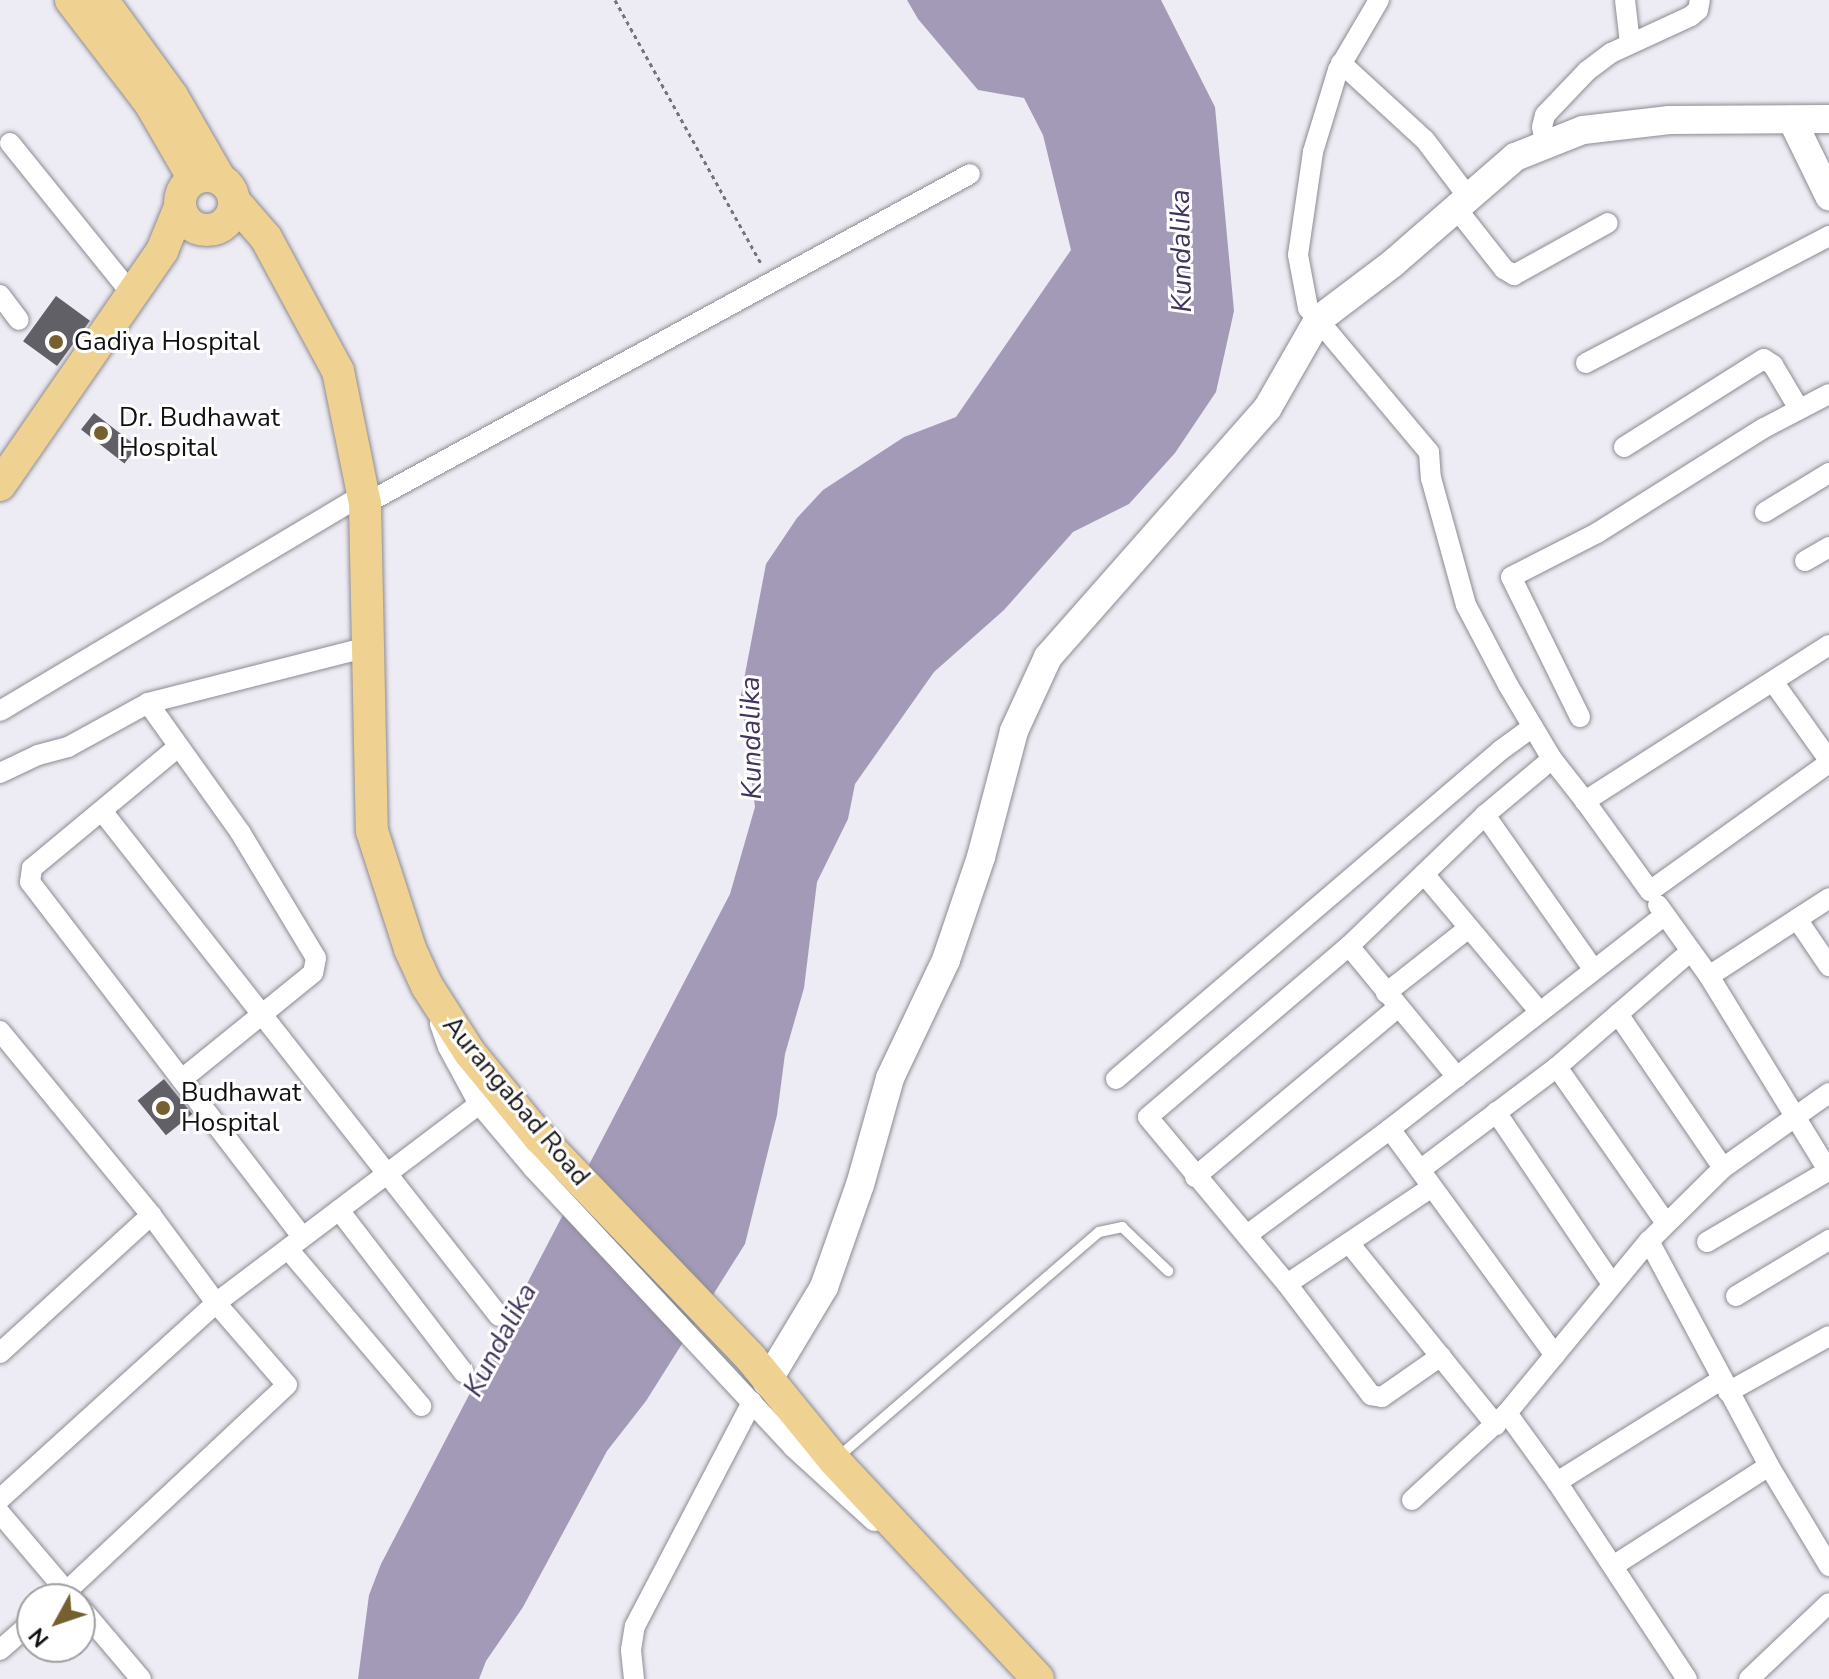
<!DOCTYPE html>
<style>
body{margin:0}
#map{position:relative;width:1829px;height:1679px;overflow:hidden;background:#edebf3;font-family:"Nunito Sans",sans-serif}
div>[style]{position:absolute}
.water>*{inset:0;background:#a39ab8}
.building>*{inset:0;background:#626067;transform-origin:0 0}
.path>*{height:3px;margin-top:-1.5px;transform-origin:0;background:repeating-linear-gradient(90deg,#747378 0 4px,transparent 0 8px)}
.roads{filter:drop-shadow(0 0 2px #8d8b92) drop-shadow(0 0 2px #8d8b92)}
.lane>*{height:10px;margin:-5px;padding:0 5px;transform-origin:5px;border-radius:5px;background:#fff}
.street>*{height:20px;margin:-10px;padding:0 10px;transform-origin:10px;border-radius:10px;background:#fff}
.secondary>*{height:28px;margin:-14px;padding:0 14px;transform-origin:14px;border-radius:14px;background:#fff}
.primary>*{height:32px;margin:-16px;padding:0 16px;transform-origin:16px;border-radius:16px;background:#efd292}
.primary>.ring{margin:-16px;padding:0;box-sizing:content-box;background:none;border:32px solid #efd292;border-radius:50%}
.dots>*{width:22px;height:22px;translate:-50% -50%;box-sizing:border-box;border:4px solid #fff;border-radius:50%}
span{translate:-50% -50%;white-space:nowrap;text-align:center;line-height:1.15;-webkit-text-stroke:6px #fff;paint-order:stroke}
.poi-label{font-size:26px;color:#111013}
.left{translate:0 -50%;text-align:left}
.street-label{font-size:26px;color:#111013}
.water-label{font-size:28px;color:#41335d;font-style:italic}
.north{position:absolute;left:16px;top:1583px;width:80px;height:80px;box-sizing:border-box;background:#fff;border:2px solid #a09fa1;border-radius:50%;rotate:230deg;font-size:22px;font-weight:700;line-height:32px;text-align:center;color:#111013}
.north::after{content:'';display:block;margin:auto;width:28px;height:36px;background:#776030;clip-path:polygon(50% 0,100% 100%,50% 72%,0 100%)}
</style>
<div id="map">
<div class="water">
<div style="clip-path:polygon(907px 0,1161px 0,1215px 107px,1234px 311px,1216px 392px,1175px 453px,1129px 504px,1073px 532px,1004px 610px,934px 672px,855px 784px,848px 819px,817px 882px,804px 988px,785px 1054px,777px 1115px,745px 1244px,646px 1401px,607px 1451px,523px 1607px,486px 1661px,479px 1679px,358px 1679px,369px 1595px,381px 1564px,730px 894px,755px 807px,741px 695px,766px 564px,797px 518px,823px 490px,904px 437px,956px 417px,1071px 250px,1043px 135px,1024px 98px,978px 90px,918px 19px)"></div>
</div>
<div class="building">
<div style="left:56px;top:296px;width:42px;height:56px;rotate:36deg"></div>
<div style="left:94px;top:413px;width:55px;height:21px;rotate:38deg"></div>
<div style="left:164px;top:1079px;width:45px;height:34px;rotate:51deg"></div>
</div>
<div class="path">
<div style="left:615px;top:0;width:303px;rotate:61deg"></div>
</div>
<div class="roads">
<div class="lane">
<div style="left:837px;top:1458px;width:346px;rotate:-40.8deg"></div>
<div style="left:1099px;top:1232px;width:24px;rotate:-12deg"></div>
<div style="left:1122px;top:1227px;width:64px;rotate:43.7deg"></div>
</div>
<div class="street">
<div style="left:1379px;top:0;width:81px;rotate:120.4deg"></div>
<div style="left:1338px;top:70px;width:86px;rotate:107deg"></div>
<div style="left:1313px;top:152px;width:104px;rotate:98.3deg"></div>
<div style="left:1298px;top:255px;width:54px;rotate:79.3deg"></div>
<div style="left:1308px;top:308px;width:188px;rotate:50deg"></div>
<div style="left:1429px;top:452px;width:26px;rotate:86deg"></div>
<div style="left:1431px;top:478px;width:132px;rotate:74.6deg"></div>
<div style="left:1466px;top:605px;width:90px;rotate:62.3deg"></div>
<div style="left:1508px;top:685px;width:86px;rotate:59.3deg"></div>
<div style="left:1552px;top:759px;width:53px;rotate:51.8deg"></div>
<div style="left:1625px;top:0;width:43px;rotate:83.4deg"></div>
<div style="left:1341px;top:63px;width:114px;rotate:42.5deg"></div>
<div style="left:1425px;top:140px;width:73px;rotate:52.8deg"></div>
<div style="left:10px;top:143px;width:193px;rotate:51.1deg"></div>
<div style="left:1545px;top:145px;width:18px;rotate:-99deg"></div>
<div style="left:1542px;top:127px;width:12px;rotate:-76deg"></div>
<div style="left:1545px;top:115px;width:61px;rotate:-46.3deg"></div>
<div style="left:1587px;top:71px;width:30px;rotate:-37deg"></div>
<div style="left:1611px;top:53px;width:88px;rotate:-24.8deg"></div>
<div style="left:1691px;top:16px;width:9px;rotate:-41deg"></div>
<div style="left:1698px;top:10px;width:10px;rotate:-79deg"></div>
<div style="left:1456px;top:208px;width:78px;rotate:51.8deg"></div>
<div style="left:1504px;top:269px;width:12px;rotate:31deg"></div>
<div style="left:1514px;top:275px;width:107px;rotate:-29deg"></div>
<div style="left:0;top:295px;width:31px;rotate:53deg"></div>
<div style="left:1586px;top:363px;width:274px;rotate:-27.6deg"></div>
<div style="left:1624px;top:447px;width:165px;rotate:-32.2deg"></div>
<div style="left:1764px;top:359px;width:11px;rotate:34deg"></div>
<div style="left:1773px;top:365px;width:51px;rotate:59.4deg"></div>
<div style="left:365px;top:504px;width:689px;rotate:-28.61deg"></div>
<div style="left:1765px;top:512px;width:75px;rotate:-31.4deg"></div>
<div style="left:1805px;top:561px;width:28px;rotate:-30deg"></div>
<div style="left:1829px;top:645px;width:290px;rotate:147.4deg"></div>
<div style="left:1585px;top:801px;width:111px;rotate:54.2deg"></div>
<div style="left:1650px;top:891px;width:220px;rotate:-35.6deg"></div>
<div style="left:1774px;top:683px;width:95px;rotate:54.5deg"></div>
<div style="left:148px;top:703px;width:158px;rotate:54.5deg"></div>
<div style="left:240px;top:832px;width:147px;rotate:58.9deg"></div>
<div style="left:316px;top:958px;width:15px;rotate:101deg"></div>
<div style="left:313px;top:973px;width:169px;rotate:141deg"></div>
<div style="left:0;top:711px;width:424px;rotate:-30.8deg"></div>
<div style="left:1580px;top:717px;width:156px;rotate:-116.2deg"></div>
<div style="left:1511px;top:577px;width:97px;rotate:-27.1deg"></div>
<div style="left:1597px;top:533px;width:197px;rotate:-32.2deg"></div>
<div style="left:1764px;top:428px;width:73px;rotate:-27.6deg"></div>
<div style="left:178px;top:747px;width:190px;rotate:140.3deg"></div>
<div style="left:32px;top:868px;width:14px;rotate:98deg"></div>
<div style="left:30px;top:882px;width:447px;rotate:52.5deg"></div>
<div style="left:0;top:773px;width:42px;rotate:-25.3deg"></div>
<div style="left:38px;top:755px;width:31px;rotate:-15deg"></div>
<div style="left:68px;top:747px;width:91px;rotate:-28.8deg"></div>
<div style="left:148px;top:703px;width:226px;rotate:-14.3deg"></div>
<div style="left:102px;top:811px;width:642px;rotate:51.83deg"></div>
<div style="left:1485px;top:815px;width:189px;rotate:54.9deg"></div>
<div style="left:1424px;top:874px;width:180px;rotate:50deg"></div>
<div style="left:1658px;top:905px;width:87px;rotate:54.3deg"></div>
<div style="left:1709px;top:976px;width:105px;rotate:-32.9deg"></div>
<div style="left:1797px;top:919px;width:57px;rotate:55.8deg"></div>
<div style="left:1797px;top:919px;width:38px;rotate:-33deg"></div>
<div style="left:1349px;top:946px;width:170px;rotate:50.5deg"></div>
<div style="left:1709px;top:976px;width:230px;rotate:58.5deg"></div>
<div style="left:1386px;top:993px;width:105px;rotate:-38.1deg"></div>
<div style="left:1618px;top:1014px;width:186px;rotate:55.7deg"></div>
<div style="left:440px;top:1024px;width:24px;rotate:71deg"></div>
<div style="left:448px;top:1047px;width:65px;rotate:61.5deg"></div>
<div style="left:479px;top:1104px;width:84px;rotate:49.8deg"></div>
<div style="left:533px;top:1168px;width:381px;rotate:47deg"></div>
<div style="left:793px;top:1447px;width:110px;rotate:42.4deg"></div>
<div style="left:0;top:1031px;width:238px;rotate:50.6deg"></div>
<div style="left:1557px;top:1067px;width:190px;rotate:55.1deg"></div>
<div style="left:1116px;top:1079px;width:506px;rotate:-40.52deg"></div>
<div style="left:1501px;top:750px;width:39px;rotate:-36deg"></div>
<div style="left:1496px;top:1112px;width:207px;rotate:56deg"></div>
<div style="left:1390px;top:1129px;width:280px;rotate:53.9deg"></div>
<div style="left:1420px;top:1170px;width:171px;rotate:-36.9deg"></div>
<div style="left:1557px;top:1067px;width:177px;rotate:-40.9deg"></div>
<div style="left:1195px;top:1177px;width:263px;rotate:-39.9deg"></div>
<div style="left:339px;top:1210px;width:205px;rotate:52.5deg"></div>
<div style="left:1247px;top:1235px;width:178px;rotate:-36.5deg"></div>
<div style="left:1390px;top:1129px;width:348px;rotate:-37.9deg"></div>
<div style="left:1649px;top:1241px;width:255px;rotate:61.9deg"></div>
<div style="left:1769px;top:1466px;width:117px;rotate:59deg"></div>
<div style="left:1707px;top:1242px;width:140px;rotate:-30.4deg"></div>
<div style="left:1349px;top:1243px;width:234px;rotate:51.1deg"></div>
<div style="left:288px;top:1249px;width:206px;rotate:49.7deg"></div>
<div style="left:1287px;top:1284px;width:174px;rotate:-33.8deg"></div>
<div style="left:1736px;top:1296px;width:109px;rotate:-31.1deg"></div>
<div style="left:0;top:1353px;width:205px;rotate:-42.4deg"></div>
<div style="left:151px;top:1215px;width:109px;rotate:53.5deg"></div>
<div style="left:216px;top:1303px;width:108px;rotate:49.1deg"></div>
<div style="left:287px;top:1385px;width:313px;rotate:136.9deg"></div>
<div style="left:1441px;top:1356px;width:72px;rotate:145.2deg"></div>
<div style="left:1382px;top:1397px;width:11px;rotate:-170deg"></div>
<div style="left:1371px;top:1395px;width:139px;rotate:-127.1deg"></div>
<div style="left:1287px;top:1284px;width:217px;rotate:-129.8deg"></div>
<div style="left:1148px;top:1117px;width:264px;rotate:-40.4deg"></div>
<div style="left:1349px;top:946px;width:189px;rotate:-43.9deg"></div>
<div style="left:1485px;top:815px;width:87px;rotate:-39.9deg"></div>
<div style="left:1728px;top:1392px;width:115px;rotate:-29deg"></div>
<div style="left:1507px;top:1413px;width:85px;rotate:54.1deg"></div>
<div style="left:1557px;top:1482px;width:236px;rotate:56.6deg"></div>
<div style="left:1557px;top:1482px;width:193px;rotate:-31.9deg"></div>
<div style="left:0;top:1499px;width:292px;rotate:-42.2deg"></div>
<div style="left:216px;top:1303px;width:330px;rotate:-37.1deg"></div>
<div style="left:1412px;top:1500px;width:129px;rotate:-42.5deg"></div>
<div style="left:1507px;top:1413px;width:223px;rotate:-50.5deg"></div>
<div style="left:1649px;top:1241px;width:104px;rotate:-44.6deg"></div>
<div style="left:1723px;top:1168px;width:130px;rotate:-35.3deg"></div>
<div style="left:0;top:1513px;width:113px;rotate:49.7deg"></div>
<div style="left:1613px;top:1566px;width:185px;rotate:-32.7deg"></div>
<div style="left:80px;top:1607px;width:94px;rotate:49.7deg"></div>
<div style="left:0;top:1650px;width:43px;rotate:-41.2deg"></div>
<div style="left:634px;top:1679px;width:29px;rotate:-96deg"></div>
<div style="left:631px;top:1650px;width:24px;rotate:-81deg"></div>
<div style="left:635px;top:1626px;width:253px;rotate:-62.4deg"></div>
<div style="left:1749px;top:1679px;width:110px;rotate:-43.5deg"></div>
</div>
<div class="secondary">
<div style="left:1792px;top:120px;width:85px;rotate:64deg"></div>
<div style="left:767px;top:1382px;width:111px;rotate:-59deg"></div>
<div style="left:824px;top:1287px;width:108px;rotate:-70.6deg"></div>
<div style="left:860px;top:1185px;width:111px;rotate:-74.3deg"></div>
<div style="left:890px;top:1078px;width:131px;rotate:-64.6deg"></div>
<div style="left:946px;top:960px;width:109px;rotate:-71.2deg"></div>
<div style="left:981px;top:857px;width:130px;rotate:-75.3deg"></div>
<div style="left:1014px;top:731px;width:81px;rotate:-65.3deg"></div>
<div style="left:1048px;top:657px;width:331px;rotate:-48.6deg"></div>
<div style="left:1267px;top:409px;width:103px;rotate:-60.2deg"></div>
<div style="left:1318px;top:320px;width:93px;rotate:-37.1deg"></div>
<div style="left:1392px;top:264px;width:163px;rotate:-41deg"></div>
<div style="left:1515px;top:157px;width:73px;rotate:-21.7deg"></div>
<div style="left:1583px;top:130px;width:87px;rotate:-6.6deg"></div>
<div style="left:1669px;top:120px;width:160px;rotate:-0.4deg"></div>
</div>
<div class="primary">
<div style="left:71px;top:0;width:130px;rotate:52.5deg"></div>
<div style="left:150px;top:103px;width:88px;rotate:59.9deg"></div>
<div style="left:102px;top:0;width:119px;rotate:53.9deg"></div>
<div style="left:172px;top:96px;width:96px;rotate:60deg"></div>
<div class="ring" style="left:180px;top:176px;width:22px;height:22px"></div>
<div style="left:234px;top:201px;width:49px;rotate:49.1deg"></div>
<div style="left:266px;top:238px;width:151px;rotate:61.6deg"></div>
<div style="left:338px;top:371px;width:136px;rotate:78.5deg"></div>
<div style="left:365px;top:504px;width:327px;rotate:88.8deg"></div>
<div style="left:372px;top:831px;width:124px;rotate:72.1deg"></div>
<div style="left:410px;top:949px;width:41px;rotate:65.3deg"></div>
<div style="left:427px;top:986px;width:80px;rotate:57.3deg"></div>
<div style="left:470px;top:1053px;width:109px;rotate:50.6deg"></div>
<div style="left:539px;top:1137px;width:305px;rotate:46.2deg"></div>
<div style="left:750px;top:1357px;width:133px;rotate:50.8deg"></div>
<div style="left:834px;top:1460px;width:299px;rotate:47deg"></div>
<div style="left:0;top:485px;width:285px;rotate:-55.3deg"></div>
<div style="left:162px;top:251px;width:48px;rotate:-67.8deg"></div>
</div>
</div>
<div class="dots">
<div style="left:56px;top:342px;background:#776030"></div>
<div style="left:101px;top:433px;background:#776030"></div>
<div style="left:163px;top:1108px;background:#776030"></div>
</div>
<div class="poi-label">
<span class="left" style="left:74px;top:342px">Gadiya Hospital</span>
<span class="left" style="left:119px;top:433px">Dr. Budhawat<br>Hospital</span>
<span class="left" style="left:181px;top:1108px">Budhawat<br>Hospital</span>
</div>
<div class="street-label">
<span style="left:516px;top:1101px;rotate:50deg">Aurangabad Road</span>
</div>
<div class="water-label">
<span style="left:1181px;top:251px;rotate:-91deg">Kundalika</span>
<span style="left:751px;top:738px;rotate:-91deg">Kundalika</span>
<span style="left:500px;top:1340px;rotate:-62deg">Kundalika</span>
</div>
<div class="north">N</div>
</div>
